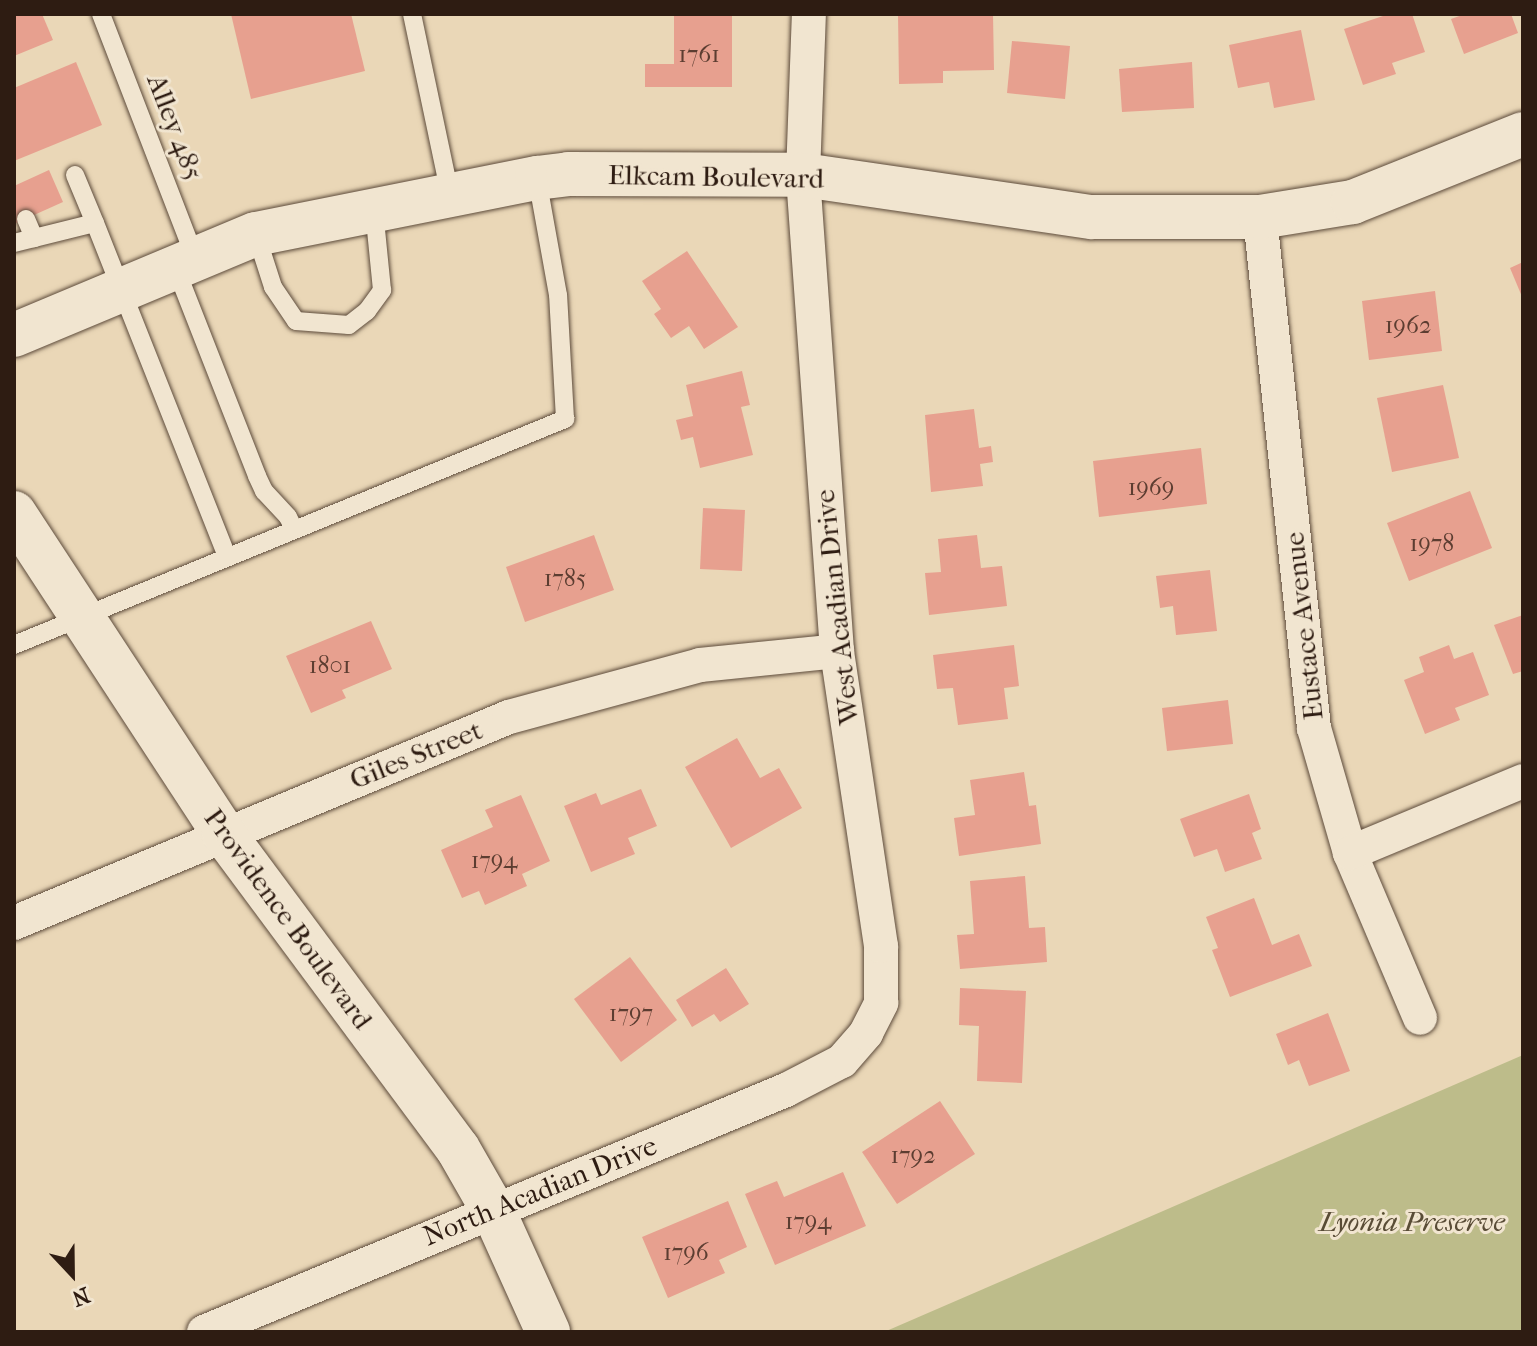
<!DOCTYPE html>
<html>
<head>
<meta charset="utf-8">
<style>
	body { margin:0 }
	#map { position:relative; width:1537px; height:1346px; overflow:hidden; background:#ead7b7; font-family:"IM FELL French Canon",serif }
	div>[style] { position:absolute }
	.green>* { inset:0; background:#bdbc8a }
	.building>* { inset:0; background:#e7a08f }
	.roads { filter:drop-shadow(0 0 2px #5d4b3b) drop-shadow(0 0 2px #5d4b3b) }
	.service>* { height:18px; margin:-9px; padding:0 9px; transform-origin:9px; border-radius:9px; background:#f1e5d0 }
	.minor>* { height:34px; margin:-17px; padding:0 17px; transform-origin:17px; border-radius:17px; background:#f1e5d0 }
	.tertiary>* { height:44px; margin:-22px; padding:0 22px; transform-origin:22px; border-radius:22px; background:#f1e5d0 }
	.secondary>* { height:44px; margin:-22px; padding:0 22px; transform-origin:22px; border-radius:22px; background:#f1e5d0 }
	span { translate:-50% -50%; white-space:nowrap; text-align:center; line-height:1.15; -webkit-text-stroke:6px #f1e5d0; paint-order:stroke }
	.number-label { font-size:24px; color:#5c3d31 }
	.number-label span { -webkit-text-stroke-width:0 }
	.street-label { font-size:28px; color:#2e1c12 }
	.park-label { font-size:28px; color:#594c36; font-style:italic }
	.frame { position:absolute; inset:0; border:16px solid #2e1c12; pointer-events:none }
	.north { position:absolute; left:32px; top:1234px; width:80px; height:80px; -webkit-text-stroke:6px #f1e5d0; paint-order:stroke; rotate:158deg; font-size:22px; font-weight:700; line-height:32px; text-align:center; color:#2e1c12 }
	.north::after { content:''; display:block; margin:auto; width:28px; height:36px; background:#2e1c12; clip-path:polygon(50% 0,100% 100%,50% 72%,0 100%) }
</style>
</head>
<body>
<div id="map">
	<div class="green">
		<div style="clip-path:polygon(1523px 1055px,1523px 1332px,884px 1332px)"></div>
	</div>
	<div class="building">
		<div style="clip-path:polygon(14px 14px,42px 14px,53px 40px,14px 56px)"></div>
		<div style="clip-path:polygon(231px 14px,351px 14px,365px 71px,251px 99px)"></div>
		<div style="clip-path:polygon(674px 14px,732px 14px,732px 87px,645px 87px,645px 64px,674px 64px)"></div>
		<div style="clip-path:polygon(898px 14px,993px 14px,994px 70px,943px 71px,943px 83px,899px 84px)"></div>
		<div style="clip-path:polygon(1389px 14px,1412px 14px,1425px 52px,1392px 63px,1396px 74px,1363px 85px,1344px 29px)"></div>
		<div style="clip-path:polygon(1465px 14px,1511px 14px,1518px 33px,1464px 54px,1451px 19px)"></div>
		<div style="clip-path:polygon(1301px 30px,1315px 100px,1274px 108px,1269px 82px,1238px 88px,1229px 45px)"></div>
		<div style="clip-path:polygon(1012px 41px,1070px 46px,1065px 99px,1007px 93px)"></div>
		<div style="clip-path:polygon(76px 62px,102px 125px,14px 161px,14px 88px)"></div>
		<div style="clip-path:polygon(1192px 62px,1194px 108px,1122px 112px,1119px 69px)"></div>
		<div style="clip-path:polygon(49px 170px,63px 202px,14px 224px,14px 186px)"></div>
		<div style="clip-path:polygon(687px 251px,738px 327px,704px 349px,689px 326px,671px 338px,654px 314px,661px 309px,642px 281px)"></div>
		<div style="clip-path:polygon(1523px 262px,1523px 299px,1510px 268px)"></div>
		<div style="clip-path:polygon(1435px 291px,1442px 351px,1369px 360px,1362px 301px)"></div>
		<div style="clip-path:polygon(742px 371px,750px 405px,741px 407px,753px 455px,700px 468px,693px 437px,681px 440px,676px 420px,693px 416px,686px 385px)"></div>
		<div style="clip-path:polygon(1443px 385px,1459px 458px,1392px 472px,1377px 398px)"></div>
		<div style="clip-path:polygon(974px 409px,979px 448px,991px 446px,993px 462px,980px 464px,983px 486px,931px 492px,925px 415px)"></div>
		<div style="clip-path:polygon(1201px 448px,1207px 504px,1099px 517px,1093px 461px)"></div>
		<div style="clip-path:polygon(1470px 491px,1492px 548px,1409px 581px,1387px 523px)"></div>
		<div style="clip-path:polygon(703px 508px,745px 510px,742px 571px,700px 569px)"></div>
		<div style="clip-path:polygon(594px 535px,614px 590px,525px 622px,506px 567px)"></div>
		<div style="clip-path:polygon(977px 535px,981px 568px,1002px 566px,1007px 606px,929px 615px,925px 573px,941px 572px,938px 539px)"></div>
		<div style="clip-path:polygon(1210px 570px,1217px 631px,1176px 635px,1173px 606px,1160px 608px,1156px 576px)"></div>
		<div style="clip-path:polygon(1523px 615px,1523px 671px,1513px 674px,1494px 625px)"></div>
		<div style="clip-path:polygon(371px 621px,392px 669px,342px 690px,346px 698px,311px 713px,286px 656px)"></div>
		<div style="clip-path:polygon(1014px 645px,1019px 686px,1004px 688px,1008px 719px,958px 725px,953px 688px,937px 689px,933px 655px)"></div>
		<div style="clip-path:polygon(1449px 645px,1454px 659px,1473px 652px,1489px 695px,1455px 708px,1460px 720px,1425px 734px,1404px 680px,1424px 672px,1419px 657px)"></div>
		<div style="clip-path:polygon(1228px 700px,1233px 744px,1167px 751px,1162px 708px)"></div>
		<div style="clip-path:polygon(737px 738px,760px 778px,779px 768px,802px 808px,731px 848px,685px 767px)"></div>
		<div style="clip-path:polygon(1024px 772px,1029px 806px,1036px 805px,1041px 844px,959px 856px,954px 818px,975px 815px,970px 780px)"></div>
		<div style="clip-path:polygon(641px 789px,657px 826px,628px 838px,635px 854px,591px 872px,564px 806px,596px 793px,601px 805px)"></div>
		<div style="clip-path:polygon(1249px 794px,1261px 829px,1252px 833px,1262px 859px,1225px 872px,1217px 849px,1194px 857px,1180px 819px)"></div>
		<div style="clip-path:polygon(521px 795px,550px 861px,522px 874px,527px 886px,485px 905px,479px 891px,462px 898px,441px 850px,493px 827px,485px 810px)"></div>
		<div style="clip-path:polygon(1025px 876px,1029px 928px,1045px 927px,1047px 962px,960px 969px,957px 935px,974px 934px,970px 881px)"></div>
		<div style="clip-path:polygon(1254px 898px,1272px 945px,1299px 934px,1312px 966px,1230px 997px,1212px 950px,1218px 948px,1206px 917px)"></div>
		<div style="clip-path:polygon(630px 957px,677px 1020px,621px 1062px,574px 999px)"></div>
		<div style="clip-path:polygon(726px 968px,749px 1004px,720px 1022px,714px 1014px,692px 1027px,676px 1000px)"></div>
		<div style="clip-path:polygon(960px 988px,1026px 991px,1022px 1083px,977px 1081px,979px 1026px,959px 1025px)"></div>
		<div style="clip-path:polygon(1328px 1013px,1350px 1071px,1309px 1086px,1299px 1060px,1288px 1065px,1276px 1034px)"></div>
		<div style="clip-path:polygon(940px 1101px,975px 1154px,897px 1204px,862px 1152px)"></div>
		<div style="clip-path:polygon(843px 1172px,866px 1226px,775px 1265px,745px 1194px,777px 1181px,784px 1197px)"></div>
		<div style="clip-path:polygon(728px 1201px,747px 1247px,719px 1260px,725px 1273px,668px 1298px,642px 1237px)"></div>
	</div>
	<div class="roads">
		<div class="service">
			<div style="left:101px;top:14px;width:264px;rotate:68.9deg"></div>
			<div style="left:412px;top:14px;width:184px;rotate:78.1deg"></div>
			<div style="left:75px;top:175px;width:52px;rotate:67.4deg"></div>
			<div style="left:26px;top:219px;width:21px;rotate:67deg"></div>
			<div style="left:256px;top:234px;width:56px;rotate:72.2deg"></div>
			<div style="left:273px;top:287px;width:41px;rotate:55.9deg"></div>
			<div style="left:296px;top:321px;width:53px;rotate:4.3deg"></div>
			<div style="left:349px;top:325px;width:23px;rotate:-38deg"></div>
			<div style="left:367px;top:311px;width:26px;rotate:-54deg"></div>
			<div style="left:382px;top:290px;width:80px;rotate:-95.7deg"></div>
			<div style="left:14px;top:243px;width:83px;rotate:-13.9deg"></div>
			<div style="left:95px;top:223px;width:358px;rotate:68.4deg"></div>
			<div style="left:176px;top:269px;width:222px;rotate:68.6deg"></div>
			<div style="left:257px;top:476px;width:17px;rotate:65deg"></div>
			<div style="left:264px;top:491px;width:35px;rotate:47deg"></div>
			<div style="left:288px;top:517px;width:13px;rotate:63deg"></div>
			<div style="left:14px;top:645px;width:596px;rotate:-22.3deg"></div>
			<div style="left:565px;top:419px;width:124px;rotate:-93.2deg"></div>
			<div style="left:558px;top:295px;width:119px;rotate:-100.2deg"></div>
		</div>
		<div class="minor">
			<div style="left:1260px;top:217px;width:514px;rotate:83.97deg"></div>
			<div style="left:1314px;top:728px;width:130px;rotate:73.9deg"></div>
			<div style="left:1350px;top:853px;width:179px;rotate:67deg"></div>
			<div style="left:1350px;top:853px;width:187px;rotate:-22.6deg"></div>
			<div style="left:14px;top:923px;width:536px;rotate:-22.6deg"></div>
			<div style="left:509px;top:717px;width:198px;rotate:-15.2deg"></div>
			<div style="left:700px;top:665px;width:138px;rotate:-5.8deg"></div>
			<div style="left:204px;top:1332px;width:630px;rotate:-22.58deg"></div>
			<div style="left:786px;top:1090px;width:63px;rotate:-27.4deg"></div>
			<div style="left:842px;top:1061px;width:37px;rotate:-49deg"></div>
			<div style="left:866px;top:1033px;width:34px;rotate:-63deg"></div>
			<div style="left:881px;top:1003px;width:57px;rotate:-90deg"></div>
			<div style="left:881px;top:946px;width:298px;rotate:-98.5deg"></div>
			<div style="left:837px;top:651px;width:477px;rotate:-94.1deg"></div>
			<div style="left:803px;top:175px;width:161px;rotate:-87.9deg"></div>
		</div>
		<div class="tertiary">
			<div style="left:14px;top:335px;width:262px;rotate:-22.7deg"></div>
			<div style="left:256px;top:234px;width:287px;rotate:-11.3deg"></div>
			<div style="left:537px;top:178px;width:31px;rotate:-7deg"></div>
			<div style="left:568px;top:174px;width:235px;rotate:0.2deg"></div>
			<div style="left:803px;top:175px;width:292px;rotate:8.3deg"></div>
			<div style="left:1092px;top:217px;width:168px"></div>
			<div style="left:1260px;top:217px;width:94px;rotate:-9.2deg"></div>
			<div style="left:1353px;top:202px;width:183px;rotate:-21.8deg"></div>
		</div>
		<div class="secondary">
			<div style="left:14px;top:513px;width:384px;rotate:56.8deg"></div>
			<div style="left:224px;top:834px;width:392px;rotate:53.4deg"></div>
			<div style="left:458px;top:1149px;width:70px;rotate:60.2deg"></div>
			<div style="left:493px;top:1210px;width:134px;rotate:65.7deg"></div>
		</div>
	</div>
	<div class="number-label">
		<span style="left:699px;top:55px">1761</span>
		<span style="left:1408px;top:326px">1962</span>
		<span style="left:1151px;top:488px">1969</span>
		<span style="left:1432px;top:544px">1978</span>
		<span style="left:565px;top:579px">1785</span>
		<span style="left:330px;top:666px">1801</span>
		<span style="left:494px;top:861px">1794</span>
		<span style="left:631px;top:1014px">1797</span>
		<span style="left:913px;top:1156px">1792</span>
		<span style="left:808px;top:1222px">1794</span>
		<span style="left:686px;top:1253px">1796</span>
	</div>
	<div class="street-label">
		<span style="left:175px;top:127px;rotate:69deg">Alley 485</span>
		<span style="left:716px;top:177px;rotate:1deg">Elkcam Boulevard</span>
		<span style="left:837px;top:607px;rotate:-96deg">West Acadian Drive</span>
		<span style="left:1304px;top:626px;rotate:-96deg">Eustace Avenue</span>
		<span style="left:416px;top:755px;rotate:-22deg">Giles Street</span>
		<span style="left:288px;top:919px;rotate:54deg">Providence Boulevard</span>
		<span style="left:540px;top:1191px;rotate:-22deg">North Acadian Drive</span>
	</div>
	<div class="park-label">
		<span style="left:1412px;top:1222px">Lyonia Preserve</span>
	</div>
	<div class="frame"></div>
	<div class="north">N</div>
</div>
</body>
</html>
